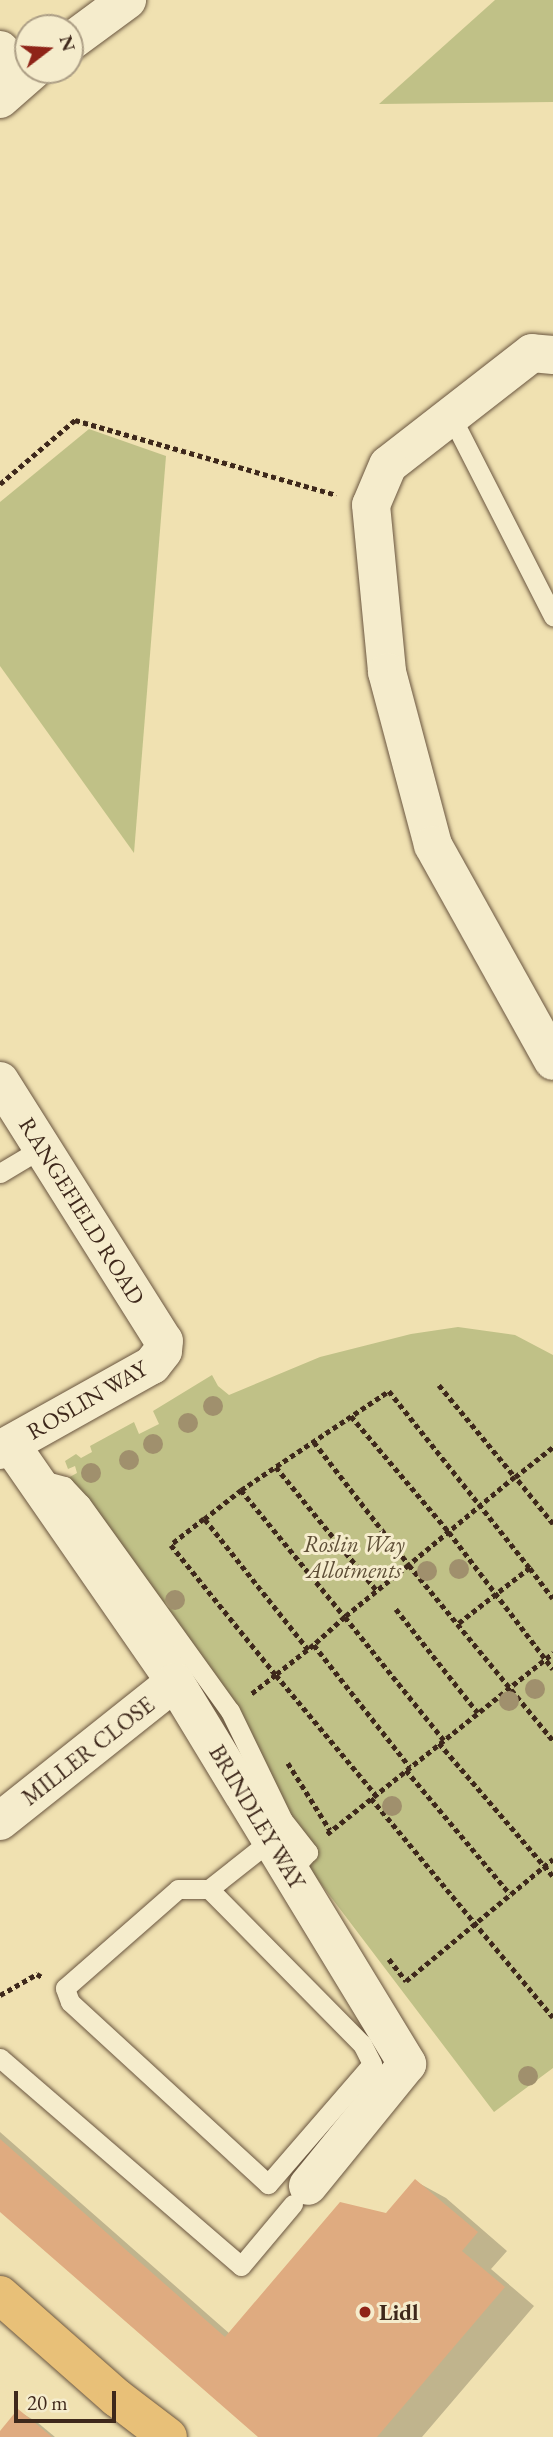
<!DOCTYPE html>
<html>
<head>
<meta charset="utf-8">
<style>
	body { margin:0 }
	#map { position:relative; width:553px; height:2437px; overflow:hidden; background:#f0e1b1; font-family:"EB Garamond",serif }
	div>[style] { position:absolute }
	.green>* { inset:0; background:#c0c187 }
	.shadow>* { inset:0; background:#0003 }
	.building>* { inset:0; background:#dfab80 }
	.path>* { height:4.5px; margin-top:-2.25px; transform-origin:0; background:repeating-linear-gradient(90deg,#3e281b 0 5px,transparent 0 8.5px) }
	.roads { filter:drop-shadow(0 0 2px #6a5640) drop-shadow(0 0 2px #6a5640) }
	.lane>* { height:19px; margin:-9.5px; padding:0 9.5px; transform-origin:9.5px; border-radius:9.5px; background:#f5eccc }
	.street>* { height:38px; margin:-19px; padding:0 19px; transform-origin:19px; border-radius:19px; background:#f5eccc }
	.secondary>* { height:38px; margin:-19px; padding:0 19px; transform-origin:19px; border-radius:19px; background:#f5eccc }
	.primary>* { height:38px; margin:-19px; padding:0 19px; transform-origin:19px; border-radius:19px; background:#e8c078 }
	.trees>* { width:20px; height:20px; margin:-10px; border-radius:50%; background:#a0906d }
	.dots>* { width:19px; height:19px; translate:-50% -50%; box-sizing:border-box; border:4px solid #f5eccc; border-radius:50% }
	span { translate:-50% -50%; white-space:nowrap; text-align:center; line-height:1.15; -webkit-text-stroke:6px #f5eccc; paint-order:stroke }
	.street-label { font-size:23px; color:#3e281b }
	.park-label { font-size:23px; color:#5e4e36; font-style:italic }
	.poi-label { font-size:23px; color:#3e281b; font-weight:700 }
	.left { translate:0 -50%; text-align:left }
	.north { position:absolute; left:14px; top:14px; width:70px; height:70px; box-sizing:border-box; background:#f5eccc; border:2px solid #ac9e85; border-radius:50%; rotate:73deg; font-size:19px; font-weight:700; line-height:28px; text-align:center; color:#3e281b }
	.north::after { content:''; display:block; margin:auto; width:24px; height:32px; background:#8f2418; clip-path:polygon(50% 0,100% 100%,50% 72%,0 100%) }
	.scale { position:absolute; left:14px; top:2391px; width:102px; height:32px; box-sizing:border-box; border:4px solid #3e281b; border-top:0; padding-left:9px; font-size:21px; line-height:24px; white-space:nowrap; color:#3e281b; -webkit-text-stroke:5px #f5eccc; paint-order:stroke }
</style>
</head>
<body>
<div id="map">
	<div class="green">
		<div style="clip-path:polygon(495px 0,553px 0,553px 102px,379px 104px)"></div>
		<div style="clip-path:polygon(89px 429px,166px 456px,134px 853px,0 666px,0 502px)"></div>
		<div style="clip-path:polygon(458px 1327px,515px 1335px,553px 1355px,553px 2068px,494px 2112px,302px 1859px,230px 1732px,66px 1479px,77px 1473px,75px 1466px,68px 1469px,65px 1461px,76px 1454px,81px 1458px,92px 1452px,90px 1446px,134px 1422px,139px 1434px,159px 1424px,153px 1411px,212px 1375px,218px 1386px,229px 1395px,320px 1357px,411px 1334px)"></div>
	</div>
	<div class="shadow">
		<div style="clip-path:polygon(0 2132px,230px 2334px,387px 2215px,415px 2181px,446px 2198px,507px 2251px,491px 2269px,534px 2306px,422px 2437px,261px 2437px,0 2210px)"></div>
		<div style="clip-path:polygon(18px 2411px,37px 2422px,55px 2437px,1px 2437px,0 2433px)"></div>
	</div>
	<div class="building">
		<div style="clip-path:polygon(0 2139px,225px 2337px,340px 2202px,386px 2213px,415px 2179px,478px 2232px,462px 2251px,505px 2287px,377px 2437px,258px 2437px,0 2212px)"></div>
		<div style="clip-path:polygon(18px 2409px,52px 2437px,0 2437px,0 2431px)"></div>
	</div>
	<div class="path">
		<div style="left:0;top:484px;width:99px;rotate:-40.5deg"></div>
		<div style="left:75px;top:420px;width:272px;rotate:16deg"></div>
		<div style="left:439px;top:1385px;width:119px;rotate:50.4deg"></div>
		<div style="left:515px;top:1477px;width:48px;rotate:-38.3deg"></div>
		<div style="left:351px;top:1416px;width:152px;rotate:49.8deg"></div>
		<div style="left:449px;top:1532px;width:172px;rotate:52.8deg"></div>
		<div style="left:314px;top:1442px;width:155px;rotate:52.3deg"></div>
		<div style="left:409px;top:1565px;width:82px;rotate:140.9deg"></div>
		<div style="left:345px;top:1617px;width:158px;rotate:51.2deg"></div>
		<div style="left:276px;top:1467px;width:160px;rotate:50.8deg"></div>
		<div style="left:241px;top:1490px;width:164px;rotate:50.7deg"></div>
		<div style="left:345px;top:1617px;width:42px;rotate:137.9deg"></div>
		<div style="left:314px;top:1645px;width:155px;rotate:51.8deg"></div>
		<div style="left:204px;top:1519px;width:42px;rotate:141.8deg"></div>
		<div style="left:171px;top:1545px;width:167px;rotate:51.1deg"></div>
		<div style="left:276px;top:1675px;width:33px;rotate:142deg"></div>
		<div style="left:553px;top:1524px;width:60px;rotate:-129deg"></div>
		<div style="left:515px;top:1477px;width:138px;rotate:140.3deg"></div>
		<div style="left:409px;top:1565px;width:227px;rotate:50.6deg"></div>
		<div style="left:530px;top:1568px;width:38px;rotate:53deg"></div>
		<div style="left:396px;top:1609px;width:132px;rotate:51.7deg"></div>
		<div style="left:314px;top:1645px;width:48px;rotate:141.7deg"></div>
		<div style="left:276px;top:1675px;width:155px;rotate:50.2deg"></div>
		<div style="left:308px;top:1650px;width:167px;rotate:-128.4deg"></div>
		<div style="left:204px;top:1519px;width:47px;rotate:-38.1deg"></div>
		<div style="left:241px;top:1490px;width:178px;rotate:-33.8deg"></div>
		<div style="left:389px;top:1391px;width:226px;rotate:51.5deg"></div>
		<div style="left:530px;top:1568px;width:91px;rotate:142.1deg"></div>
		<div style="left:439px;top:1743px;width:175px;rotate:49.4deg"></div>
		<div style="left:288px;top:1763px;width:79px;rotate:57.9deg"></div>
		<div style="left:406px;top:1770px;width:162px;rotate:50deg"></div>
		<div style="left:371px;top:1798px;width:285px;rotate:50.3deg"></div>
		<div style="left:327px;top:1834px;width:290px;rotate:-38.7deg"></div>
		<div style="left:389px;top:1959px;width:28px;rotate:52deg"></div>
		<div style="left:406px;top:1981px;width:191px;rotate:-39.7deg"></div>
		<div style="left:0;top:1995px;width:43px;rotate:-29.6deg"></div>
		<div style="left:37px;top:1974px;width:6px;rotate:31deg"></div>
	</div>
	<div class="roads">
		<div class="lane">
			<div style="left:451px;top:416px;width:225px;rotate:63deg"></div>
			<div style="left:0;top:1173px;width:49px;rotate:-30.8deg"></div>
			<div style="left:38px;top:1479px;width:27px;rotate:15deg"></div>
			<div style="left:64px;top:1486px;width:25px;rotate:47deg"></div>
			<div style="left:81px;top:1504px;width:255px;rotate:54.3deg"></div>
			<div style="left:230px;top:1711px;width:121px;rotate:64.1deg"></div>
			<div style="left:283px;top:1820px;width:41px;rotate:52deg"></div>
			<div style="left:308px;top:1852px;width:27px;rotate:132deg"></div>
			<div style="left:209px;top:1889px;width:218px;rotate:45.4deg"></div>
			<div style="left:362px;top:2044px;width:22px;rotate:63deg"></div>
			<div style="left:372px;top:2064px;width:159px;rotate:130.9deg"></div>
			<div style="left:268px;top:2184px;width:269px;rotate:-137.4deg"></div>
			<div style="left:70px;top:2002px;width:15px;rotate:-110deg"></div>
			<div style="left:65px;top:1988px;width:150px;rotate:-41.2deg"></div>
			<div style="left:178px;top:1889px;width:31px"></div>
			<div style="left:209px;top:1889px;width:79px;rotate:-38.3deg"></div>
			<div style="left:0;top:2058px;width:318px;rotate:40.8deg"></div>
			<div style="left:241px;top:2266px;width:81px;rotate:-50deg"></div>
		</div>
		<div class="street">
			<div style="left:0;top:50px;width:36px;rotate:46deg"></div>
			<div style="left:553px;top:355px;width:21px;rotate:-175deg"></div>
			<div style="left:532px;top:353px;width:182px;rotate:142.1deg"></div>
			<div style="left:388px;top:465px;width:43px;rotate:113deg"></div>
			<div style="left:371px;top:505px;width:168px;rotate:84.5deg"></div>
			<div style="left:387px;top:672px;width:179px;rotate:75.1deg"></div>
			<div style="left:433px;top:845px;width:247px;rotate:60.9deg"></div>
			<div style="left:0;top:1081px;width:307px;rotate:57.8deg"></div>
			<div style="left:164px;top:1341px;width:10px;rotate:96deg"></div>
			<div style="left:163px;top:1351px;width:18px;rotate:128deg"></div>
			<div style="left:152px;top:1365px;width:174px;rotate:150.8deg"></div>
			<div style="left:11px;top:1445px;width:288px;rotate:55.3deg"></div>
			<div style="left:175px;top:1682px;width:447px;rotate:58.7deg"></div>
			<div style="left:407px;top:2064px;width:157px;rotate:129.1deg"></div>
			<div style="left:0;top:1821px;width:223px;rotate:-38.5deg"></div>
		</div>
		<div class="secondary">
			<div style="left:70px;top:42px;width:71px;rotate:-36.4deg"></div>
			<div style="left:0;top:99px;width:44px;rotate:-41.3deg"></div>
		</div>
		<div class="primary">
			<div style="left:0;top:2295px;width:156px;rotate:41.4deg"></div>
			<div style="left:117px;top:2398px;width:64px;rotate:37.4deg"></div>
		</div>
	</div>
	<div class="trees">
		<div style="left:213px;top:1406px"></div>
		<div style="left:188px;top:1423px"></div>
		<div style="left:153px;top:1444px"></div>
		<div style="left:129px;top:1460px"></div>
		<div style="left:91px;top:1473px"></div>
		<div style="left:459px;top:1569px"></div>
		<div style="left:427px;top:1571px"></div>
		<div style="left:175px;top:1600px"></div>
		<div style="left:535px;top:1689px"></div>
		<div style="left:509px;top:1701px"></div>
		<div style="left:392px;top:1806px"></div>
		<div style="left:528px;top:2076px"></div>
	</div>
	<div class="dots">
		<div style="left:365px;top:2312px;background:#8f2418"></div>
	</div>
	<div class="street-label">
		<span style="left:82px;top:1211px;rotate:58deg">RANGEFIELD ROAD</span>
		<span style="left:87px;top:1400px;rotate:-30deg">ROSLIN WAY</span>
		<span style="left:88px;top:1751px;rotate:-38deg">MILLER CLOSE</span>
		<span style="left:257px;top:1817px;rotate:59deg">BRINDLEY WAY</span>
	</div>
	<div class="park-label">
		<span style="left:354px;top:1557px">Roslin Way<br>Allotments</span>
	</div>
	<div class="poi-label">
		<span class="left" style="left:379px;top:2312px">Lidl</span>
	</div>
	<div class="north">N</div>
	<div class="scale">20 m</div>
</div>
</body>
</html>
